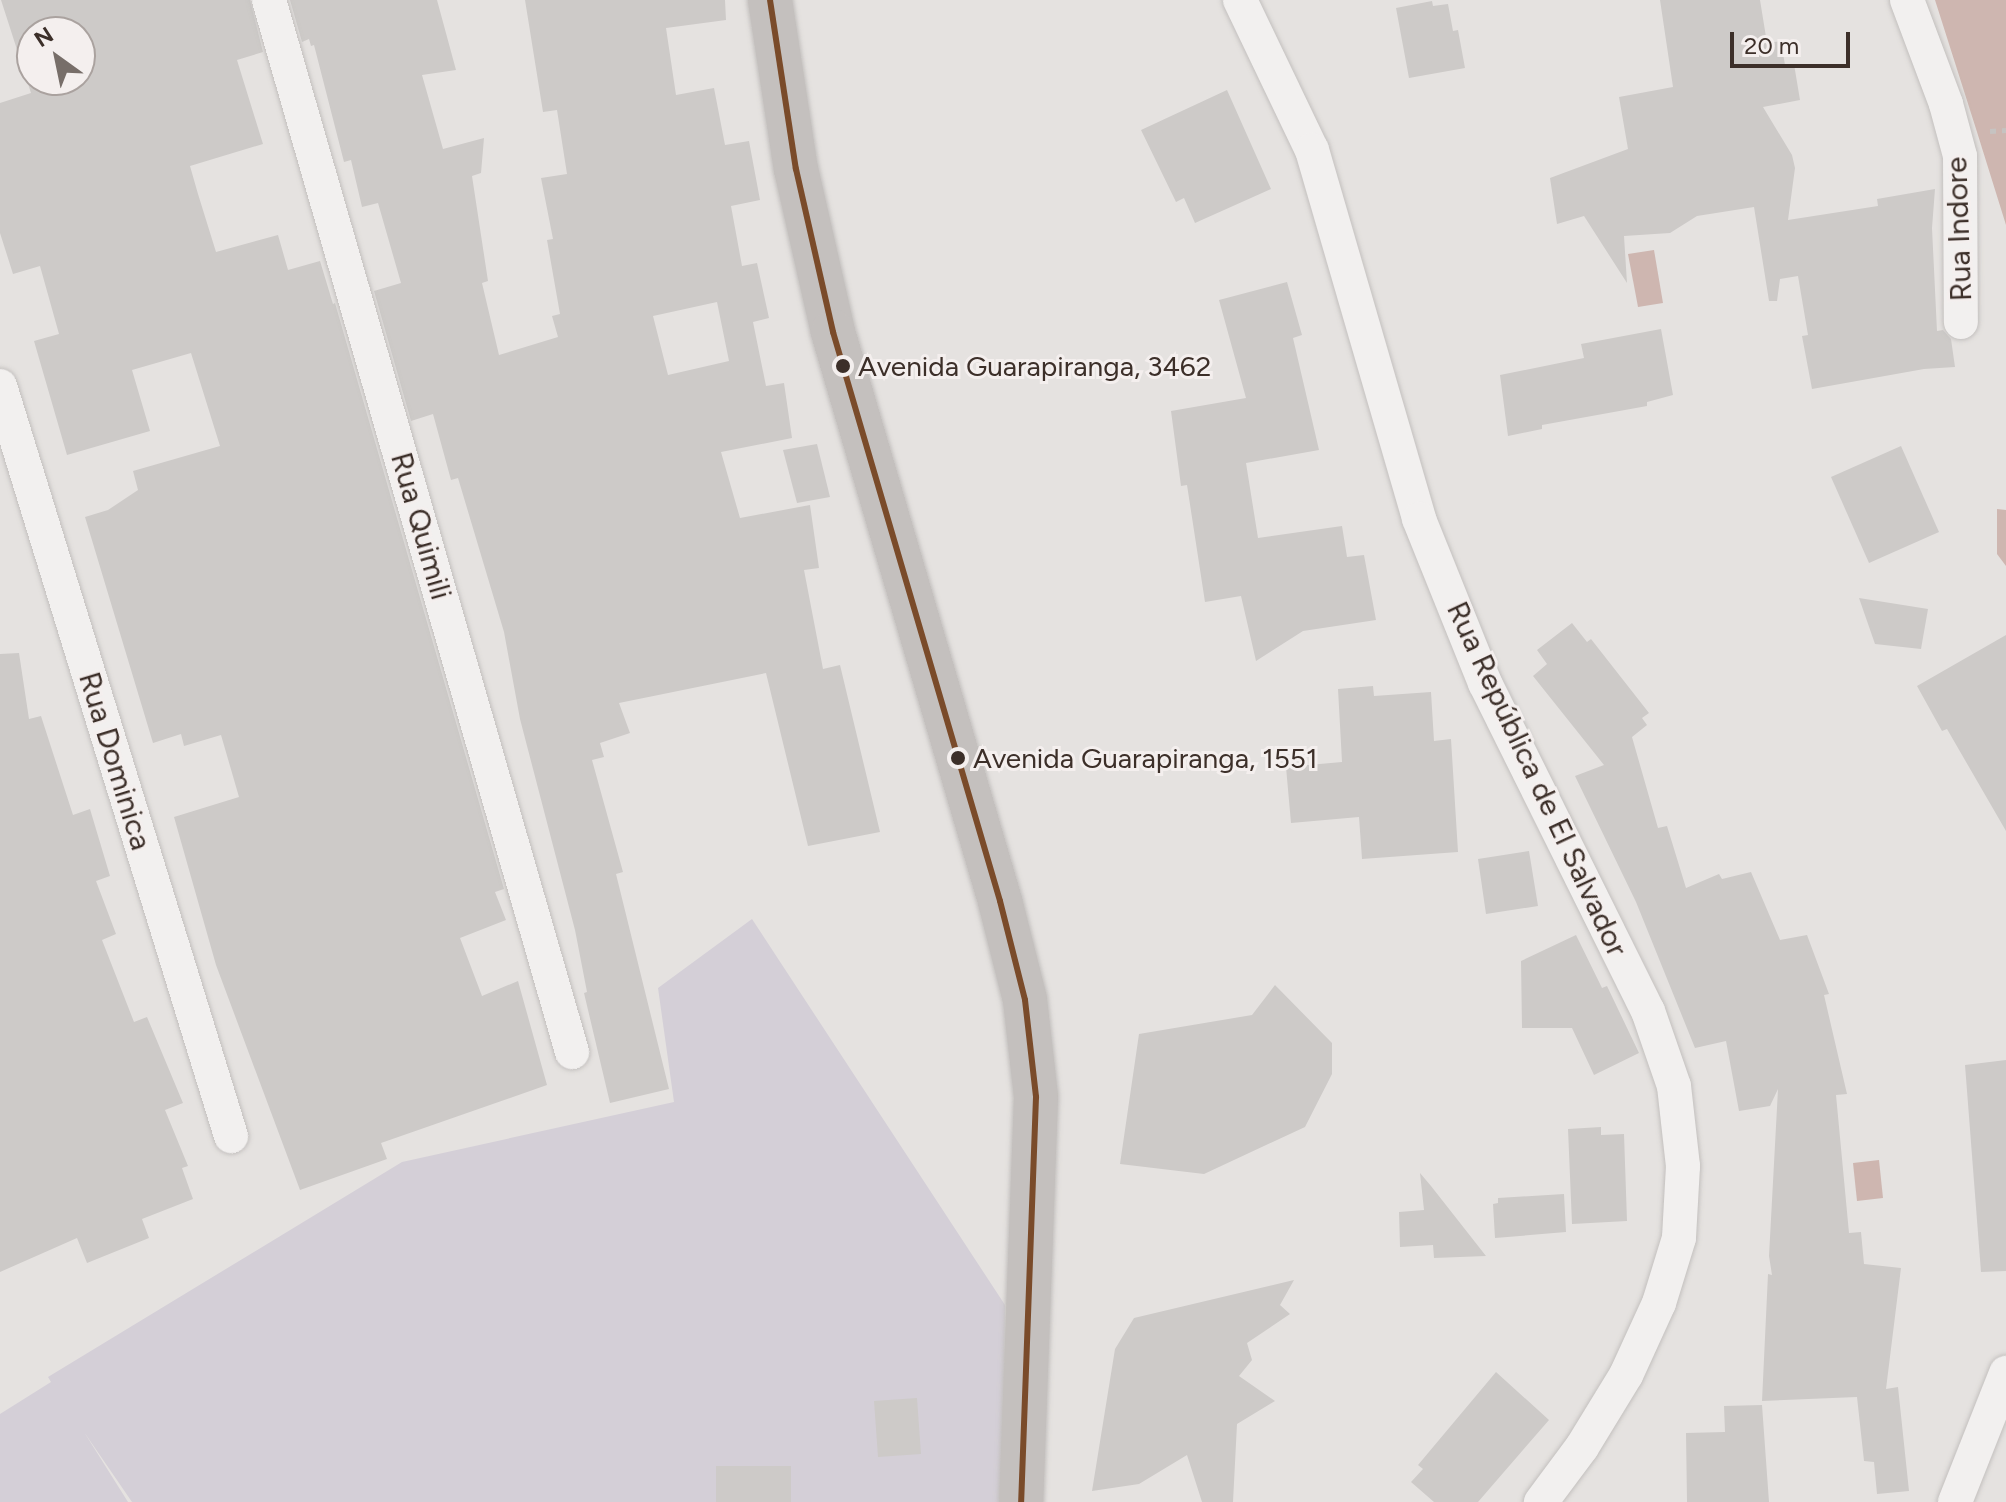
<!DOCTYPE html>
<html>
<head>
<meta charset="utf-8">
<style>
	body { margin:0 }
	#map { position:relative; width:2006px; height:1502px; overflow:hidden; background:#e5e2e0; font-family:Figtree,sans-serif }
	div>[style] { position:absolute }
	.green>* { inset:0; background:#d4cfd7 }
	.water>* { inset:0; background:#ceb6b0 }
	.building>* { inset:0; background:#cdcac8 }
	.path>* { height:5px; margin-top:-2.5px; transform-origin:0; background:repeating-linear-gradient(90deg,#c6c3c1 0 6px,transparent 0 12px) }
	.roads { filter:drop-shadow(0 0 2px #c3c0be) drop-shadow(0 0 2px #c3c0be) }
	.minor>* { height:34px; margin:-17px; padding:0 17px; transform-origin:17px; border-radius:17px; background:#f2f0ef }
	.secondary>* { height:44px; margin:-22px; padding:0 22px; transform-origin:22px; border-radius:22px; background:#c4c0be }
	.bus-1>* { height:6px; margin:-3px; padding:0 3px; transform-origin:3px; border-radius:3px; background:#7a4b2a }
	.dots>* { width:22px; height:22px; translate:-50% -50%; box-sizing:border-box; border:4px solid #f4efee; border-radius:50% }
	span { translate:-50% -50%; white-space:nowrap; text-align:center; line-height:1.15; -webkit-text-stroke:6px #f4efee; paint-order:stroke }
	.bus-label { font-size:28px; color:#3c2f29 }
	.left { translate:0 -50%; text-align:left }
	.street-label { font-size:30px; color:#3c2f29 }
	.north { position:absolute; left:16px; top:16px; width:80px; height:80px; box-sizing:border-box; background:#f4efee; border:2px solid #aaa29f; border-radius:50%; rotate:327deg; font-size:22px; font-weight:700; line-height:32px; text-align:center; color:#3c2f29 }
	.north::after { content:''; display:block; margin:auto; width:28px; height:36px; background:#776e69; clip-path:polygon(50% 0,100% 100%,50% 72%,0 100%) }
	.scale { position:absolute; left:1730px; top:32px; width:120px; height:36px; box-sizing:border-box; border:4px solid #3c2f29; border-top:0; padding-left:10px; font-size:24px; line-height:28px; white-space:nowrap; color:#3c2f29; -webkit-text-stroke:6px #f4efee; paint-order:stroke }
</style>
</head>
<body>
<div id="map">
	<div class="green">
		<div style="clip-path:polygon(752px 919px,1005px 1305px,1003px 1502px,132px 1502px,84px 1432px,128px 1502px,0 1502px,0 1414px,51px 1382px,48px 1377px,402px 1162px,674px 1102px,658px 988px)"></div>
	</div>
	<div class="water">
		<div style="clip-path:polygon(1935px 0,2006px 0,2006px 225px,1977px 132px)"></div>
		<div style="clip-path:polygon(1654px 250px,1663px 303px,1638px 307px,1628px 254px)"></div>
		<div style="clip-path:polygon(1997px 509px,2006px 510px,2006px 566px,1997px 554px)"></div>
		<div style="clip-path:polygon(1879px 1160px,1883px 1198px,1857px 1201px,1853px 1163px)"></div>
	</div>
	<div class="building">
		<div style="clip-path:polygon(evenodd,1px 0,250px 0,263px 52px,237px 60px,263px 144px,190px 166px,198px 194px,216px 252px,278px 235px,288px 270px,320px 261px,333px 304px,335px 303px,504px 889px,495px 892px,506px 920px,460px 938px,482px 996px,518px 981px,547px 1085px,381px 1143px,387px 1159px,300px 1190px,216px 965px,174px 817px,239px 797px,221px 735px,184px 746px,181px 734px,153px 743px,85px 517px,108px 510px,138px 490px,133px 471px,220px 446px,191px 353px,132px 370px,150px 431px,67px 455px,34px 341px,59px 334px,40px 266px,13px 274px,0 233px,0 103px,31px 93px,1px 0,32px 32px,80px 32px,80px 80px,32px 80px,32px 32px)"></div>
		<div style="clip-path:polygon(evenodd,290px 0,437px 0,456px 70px,422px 75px,443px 149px,484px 138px,481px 173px,472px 176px,488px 281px,482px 283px,499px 355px,558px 337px,552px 316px,560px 314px,547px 240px,553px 239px,541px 178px,567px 174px,557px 110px,543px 112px,525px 0,725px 0,726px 20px,666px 28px,676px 95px,714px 88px,725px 145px,749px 141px,760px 200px,731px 206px,742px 266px,757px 263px,769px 318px,753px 322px,766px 386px,784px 383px,792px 438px,721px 452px,740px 518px,810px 505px,819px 568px,804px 570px,823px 669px,840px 665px,880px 832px,808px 846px,766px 673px,619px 703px,630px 733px,600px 743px,604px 757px,592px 760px,623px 872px,616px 874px,669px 1089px,610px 1103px,584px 993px,587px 992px,575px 930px,520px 719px,504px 632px,458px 478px,451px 480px,433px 414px,411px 421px,374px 291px,401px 283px,378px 203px,362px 207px,351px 160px,344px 162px,314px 45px,311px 46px,309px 39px,302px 42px,290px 0,717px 302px,729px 361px,668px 375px,653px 316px,717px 302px)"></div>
		<div style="clip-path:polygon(1660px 0,1760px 0,1767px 43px,1781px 41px,1785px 65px,1794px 64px,1800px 100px,1763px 107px,1792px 155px,1795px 168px,1788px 220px,1878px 206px,1877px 199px,1935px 189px,1932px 228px,1937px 331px,1943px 330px,1951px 339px,1955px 367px,1924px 369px,1812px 389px,1802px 336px,1808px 335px,1798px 276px,1780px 279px,1777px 301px,1769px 301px,1754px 207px,1697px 216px,1670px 233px,1624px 236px,1627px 283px,1584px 216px,1557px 224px,1550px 178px,1628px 149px,1619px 97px,1673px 87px)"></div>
		<div style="clip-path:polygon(1432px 1px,1433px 6px,1448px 4px,1453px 31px,1458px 30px,1465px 68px,1409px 78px,1396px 8px)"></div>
		<div style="clip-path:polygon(1227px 90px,1271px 189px,1195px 223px,1184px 198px,1176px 202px,1141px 130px)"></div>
		<div style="clip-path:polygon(1287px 282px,1302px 335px,1293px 338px,1319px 450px,1246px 463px,1258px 538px,1342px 526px,1347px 557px,1364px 555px,1376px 620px,1303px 631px,1256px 661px,1241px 596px,1205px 602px,1187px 485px,1181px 486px,1171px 411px,1246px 398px,1219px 300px)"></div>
		<div style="clip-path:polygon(1661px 329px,1673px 395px,1647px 402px,1647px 406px,1542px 425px,1542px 429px,1508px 436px,1500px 375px,1584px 358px,1581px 344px)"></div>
		<div style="clip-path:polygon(817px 444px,830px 497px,797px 503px,783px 450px)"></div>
		<div style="clip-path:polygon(1901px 446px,1939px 532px,1869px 563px,1831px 477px)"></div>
		<div style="clip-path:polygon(1859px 598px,1928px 609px,1921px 649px,1875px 644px)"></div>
		<div style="clip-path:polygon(1572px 623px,1587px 642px,1591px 639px,1649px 713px,1642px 718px,1647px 725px,1632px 737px,1658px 828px,1667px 826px,1686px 888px,1719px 874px,1722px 879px,1751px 872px,1780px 940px,1807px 935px,1829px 994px,1824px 995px,1847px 1094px,1836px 1095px,1849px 1233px,1861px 1232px,1864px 1264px,1901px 1268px,1886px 1389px,1898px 1387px,1909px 1491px,1877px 1494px,1874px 1462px,1864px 1461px,1857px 1397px,1762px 1401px,1768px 1274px,1772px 1275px,1769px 1256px,1778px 1089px,1770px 1106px,1739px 1111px,1726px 1041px,1695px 1048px,1636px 902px,1575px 776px,1604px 765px,1533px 676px,1547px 664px,1537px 650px)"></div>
		<div style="clip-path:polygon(2006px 635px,2006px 831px,1947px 729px,1942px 731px,1917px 686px)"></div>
		<div style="clip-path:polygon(19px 653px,29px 719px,41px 716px,73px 815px,90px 809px,110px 876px,96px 881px,116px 934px,102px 940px,134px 1022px,147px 1017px,183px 1103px,165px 1110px,188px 1166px,182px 1168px,193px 1199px,142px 1219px,149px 1238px,87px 1263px,77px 1238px,0 1272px,0 654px)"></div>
		<div style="clip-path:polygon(1373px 686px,1374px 696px,1431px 692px,1434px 741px,1451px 739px,1458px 852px,1362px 859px,1359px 817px,1291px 823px,1286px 767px,1342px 762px,1338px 689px)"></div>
		<div style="clip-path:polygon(1529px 851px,1538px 906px,1486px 914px,1478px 859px)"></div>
		<div style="clip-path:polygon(1576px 935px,1602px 988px,1607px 986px,1639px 1053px,1594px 1075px,1572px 1028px,1522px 1028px,1521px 961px)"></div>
		<div style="clip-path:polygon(1275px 985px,1332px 1043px,1332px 1074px,1305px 1127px,1204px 1174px,1120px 1164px,1139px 1034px,1252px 1015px)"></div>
		<div style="clip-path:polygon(2006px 1060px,2006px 1271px,1981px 1272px,1965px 1065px)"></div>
		<div style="clip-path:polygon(1601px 1127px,1601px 1135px,1624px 1134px,1627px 1221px,1572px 1224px,1568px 1129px)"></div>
		<div style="clip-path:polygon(1420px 1173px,1431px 1186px,1486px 1256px,1434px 1258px,1433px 1245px,1400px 1247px,1399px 1212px,1424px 1210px)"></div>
		<div style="clip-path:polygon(1564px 1194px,1566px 1232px,1495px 1238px,1493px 1204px,1498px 1203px,1498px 1198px)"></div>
		<div style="clip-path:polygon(1294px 1280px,1280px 1305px,1290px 1314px,1247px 1343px,1252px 1360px,1239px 1376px,1275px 1401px,1237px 1424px,1233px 1502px,1202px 1502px,1187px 1455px,1139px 1484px,1092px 1491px,1115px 1349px,1134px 1318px)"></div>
		<div style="clip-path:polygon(1496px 1372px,1549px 1420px,1478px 1502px,1434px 1502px,1411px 1482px,1423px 1469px,1418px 1465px)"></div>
		<div style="clip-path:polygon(917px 1398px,921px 1454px,878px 1457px,874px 1401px)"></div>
		<div style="clip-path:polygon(1762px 1405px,1769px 1502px,1687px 1502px,1686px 1433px,1725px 1432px,1724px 1406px)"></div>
		<div style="clip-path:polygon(716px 1466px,791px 1466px,791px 1502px,716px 1502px)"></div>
	</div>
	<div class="path">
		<div style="left:1990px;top:131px;width:16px;rotate:-4deg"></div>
	</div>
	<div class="roads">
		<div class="minor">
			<div style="left:269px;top:0;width:1095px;rotate:73.93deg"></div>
			<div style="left:1240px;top:0;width:166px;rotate:64.4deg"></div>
			<div style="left:1312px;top:150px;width:384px;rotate:73.8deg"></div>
			<div style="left:1419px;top:519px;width:177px;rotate:68.1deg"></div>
			<div style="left:1485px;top:683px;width:366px;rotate:63.6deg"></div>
			<div style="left:1648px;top:1011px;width:79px;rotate:70.9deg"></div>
			<div style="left:1674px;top:1086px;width:81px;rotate:83.6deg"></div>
			<div style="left:1683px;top:1166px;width:72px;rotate:93.2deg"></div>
			<div style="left:1679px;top:1238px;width:68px;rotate:107.1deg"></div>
			<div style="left:1659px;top:1303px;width:79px;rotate:114.6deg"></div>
			<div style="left:1626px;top:1375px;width:84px;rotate:121.4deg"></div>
			<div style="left:1582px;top:1447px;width:69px;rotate:126.7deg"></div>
			<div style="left:1907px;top:0;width:111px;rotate:69.4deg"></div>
			<div style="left:1946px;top:104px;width:54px;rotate:74.9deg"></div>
			<div style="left:1960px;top:156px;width:166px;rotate:89.7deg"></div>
			<div style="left:0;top:386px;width:785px;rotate:72.88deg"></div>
			<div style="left:1955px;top:1502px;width:139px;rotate:-68.4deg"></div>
		</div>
		<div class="secondary">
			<div style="left:770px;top:0;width:171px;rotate:81.3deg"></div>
			<div style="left:796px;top:169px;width:167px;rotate:77.2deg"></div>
			<div style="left:833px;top:332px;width:593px;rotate:73.64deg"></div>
			<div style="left:1000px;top:901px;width:102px;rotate:75.8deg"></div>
			<div style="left:1025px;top:1000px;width:98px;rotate:83.5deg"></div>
			<div style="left:1036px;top:1097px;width:405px;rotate:92.1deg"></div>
		</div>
	</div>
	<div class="bus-1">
		<div style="left:770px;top:0;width:171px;rotate:81.3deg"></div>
		<div style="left:796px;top:169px;width:167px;rotate:77.2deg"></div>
		<div style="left:833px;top:332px;width:593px;rotate:73.64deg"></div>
		<div style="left:1000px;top:901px;width:102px;rotate:75.8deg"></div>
		<div style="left:1025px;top:1000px;width:98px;rotate:83.5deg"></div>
		<div style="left:1036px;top:1097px;width:405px;rotate:92.1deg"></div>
	</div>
	<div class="dots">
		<div style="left:843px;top:366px;background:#3c2f29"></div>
		<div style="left:958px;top:758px;background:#3c2f29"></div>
	</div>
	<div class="bus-label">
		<span class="left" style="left:858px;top:366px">Avenida Guarapiranga, 3462</span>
		<span class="left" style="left:973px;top:758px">Avenida Guarapiranga, 1551</span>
	</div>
	<div class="street-label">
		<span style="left:1959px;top:229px;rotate:-92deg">Rua Indore</span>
		<span style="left:421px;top:526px;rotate:74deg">Rua Quimili</span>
		<span style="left:115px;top:761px;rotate:73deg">Rua Dominica</span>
		<span style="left:1537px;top:779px;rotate:65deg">Rua República de El Salvador</span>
	</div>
	<div class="north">N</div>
	<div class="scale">20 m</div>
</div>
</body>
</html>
